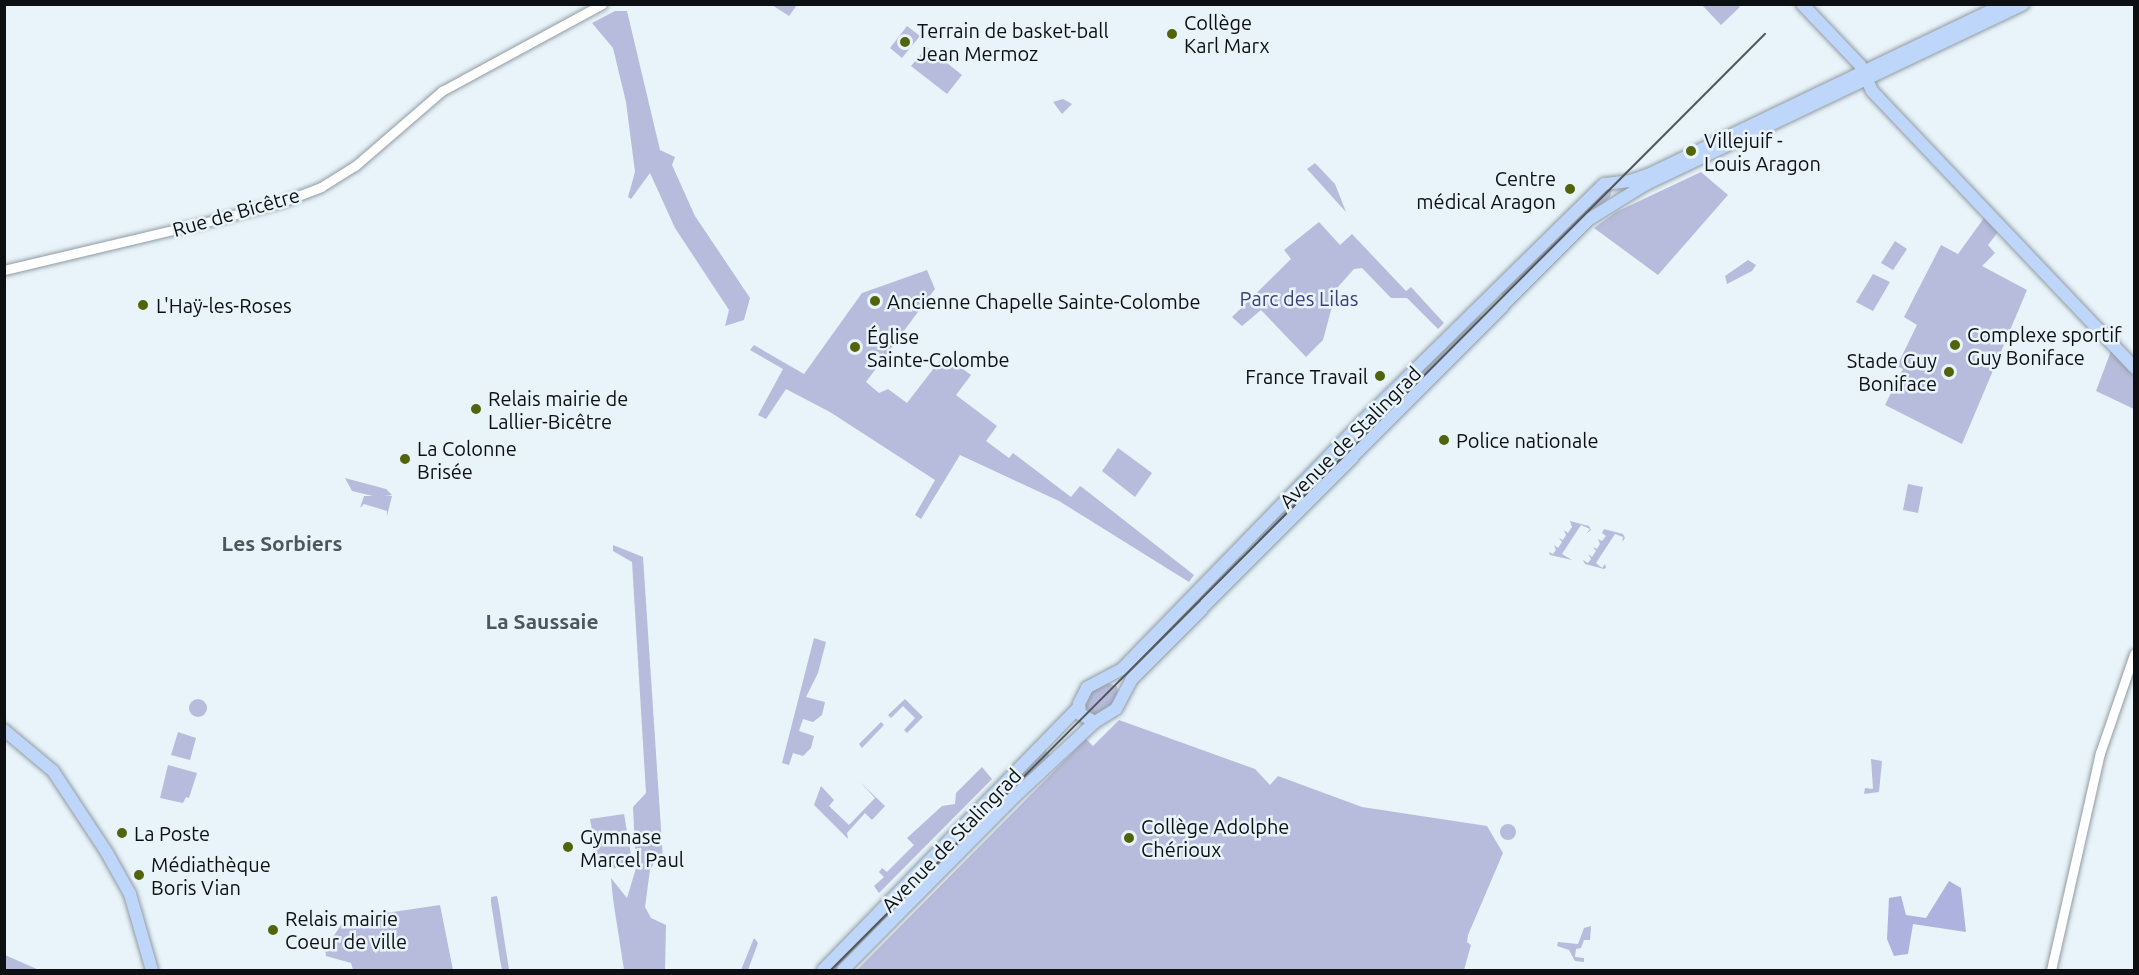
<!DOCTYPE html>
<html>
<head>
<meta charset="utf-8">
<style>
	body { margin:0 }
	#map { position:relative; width:2139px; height:975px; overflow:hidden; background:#e8f3fa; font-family:Ubuntu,sans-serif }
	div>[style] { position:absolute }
	.green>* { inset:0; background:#b8bcdc }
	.round { border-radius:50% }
	.forest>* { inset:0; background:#aeb2de }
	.roads { filter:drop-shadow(0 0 2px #919ba2) drop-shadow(0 0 2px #919ba2) }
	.minor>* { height:9px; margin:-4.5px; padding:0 4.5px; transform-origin:4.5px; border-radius:4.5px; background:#fff }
	.major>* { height:12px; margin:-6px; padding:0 6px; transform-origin:6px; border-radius:6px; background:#bed6fa }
	.tram>* { height:1.5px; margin:-0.75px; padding:0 0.75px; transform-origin:0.75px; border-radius:0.75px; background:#51575a }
	.dots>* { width:16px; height:16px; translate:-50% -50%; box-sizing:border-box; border:3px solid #e8f3fa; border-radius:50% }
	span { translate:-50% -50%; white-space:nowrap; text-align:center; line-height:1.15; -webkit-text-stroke:5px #e8f3fa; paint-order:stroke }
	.poi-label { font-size:20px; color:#0d1012 }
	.left { translate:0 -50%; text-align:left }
	.right { translate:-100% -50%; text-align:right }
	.street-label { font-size:20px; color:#0d1012 }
	.park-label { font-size:20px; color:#3f3f78 }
	.neighbourhood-label { font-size:21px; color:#4d565c; font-weight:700 }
	.frame { position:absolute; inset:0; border:6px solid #0d1012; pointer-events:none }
</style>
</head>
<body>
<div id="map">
	<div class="green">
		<div style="clip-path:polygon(772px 5px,797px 5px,789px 16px)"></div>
		<div style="clip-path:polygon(1702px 5px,1738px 5px,1740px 7px,1721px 25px)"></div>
		<div style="clip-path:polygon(615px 11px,627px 11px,660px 150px,675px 157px,672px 165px,695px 216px,750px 298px,744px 320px,725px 326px,729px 310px,675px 228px,650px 173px,631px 199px,628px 197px,635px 172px,626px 102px,613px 48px,592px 23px)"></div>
		<div style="clip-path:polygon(907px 26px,920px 36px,902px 58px,890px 48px)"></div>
		<div style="clip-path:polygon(927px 47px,962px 75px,947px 94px,911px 66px)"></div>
		<div style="clip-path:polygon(1063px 99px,1072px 104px,1062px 114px,1053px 102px)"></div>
		<div style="clip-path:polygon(1315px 163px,1335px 184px,1346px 212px,1307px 169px)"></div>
		<div style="clip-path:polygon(1701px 172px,1728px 195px,1658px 275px,1594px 228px,1616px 212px)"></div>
		<div style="clip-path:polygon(1612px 188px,1610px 197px,1505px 298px,1499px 292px,1601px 190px)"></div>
		<div style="clip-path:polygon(1984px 218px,1998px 232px,1988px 245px,1995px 253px,1982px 266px,2027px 290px,1962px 444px,1885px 405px,1903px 369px,1897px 366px,1917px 325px,1904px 317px,1941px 245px,1958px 254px)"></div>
		<div style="clip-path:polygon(1319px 222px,1340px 245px,1352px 234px,1406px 291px,1411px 287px,1444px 323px,1438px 329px,1407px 298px,1391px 298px,1362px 268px,1354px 269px,1337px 288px,1323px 340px,1306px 357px,1261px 310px,1242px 326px,1232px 317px,1291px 259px,1284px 250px)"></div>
		<div style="clip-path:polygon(1895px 241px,1907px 249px,1893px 270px,1881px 263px)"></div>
		<div style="clip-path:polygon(1748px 260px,1756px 265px,1752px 271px,1727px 284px,1725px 276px)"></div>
		<div style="clip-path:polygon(927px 270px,935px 289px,866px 382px,879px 393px,888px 389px,907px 403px,944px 355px,971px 375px,956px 395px,997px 426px,986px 441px,1009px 458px,1013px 453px,1071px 497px,1080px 486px,1083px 488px,1194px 575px,1189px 582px,1059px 501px,960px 455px,921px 519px,915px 515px,935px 480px,830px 412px,786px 389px,766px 419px,758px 415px,783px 369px,750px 350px,754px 345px,804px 374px,862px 293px)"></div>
		<div style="clip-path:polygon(1873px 274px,1890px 282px,1873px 311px,1856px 302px)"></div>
		<div style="clip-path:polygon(1478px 313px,1484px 320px,1401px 407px,1392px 397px)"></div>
		<div style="clip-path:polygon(2111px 351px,2134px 376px,2134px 409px,2096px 391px)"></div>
		<div style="clip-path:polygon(1118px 448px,1152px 473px,1135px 497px,1102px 471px)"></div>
		<div style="clip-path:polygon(1341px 450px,1348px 458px,1261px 544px,1255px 538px)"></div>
		<div style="clip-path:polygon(345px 478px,386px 489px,392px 495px,377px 497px,352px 491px)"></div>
		<div style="clip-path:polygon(1908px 484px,1923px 487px,1918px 513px,1903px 510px)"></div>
		<div style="clip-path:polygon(364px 496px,392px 496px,387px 516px,387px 511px,364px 504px,360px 508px)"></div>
		<div style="clip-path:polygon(1570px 521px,1589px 526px,1591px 530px,1586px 534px,1590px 529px,1581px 525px,1562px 554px,1572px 560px,1550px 555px,1549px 552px,1553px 554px,1556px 550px,1554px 545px,1558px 548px,1562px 542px,1559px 538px,1563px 540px,1566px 535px,1564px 530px,1568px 533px,1572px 527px)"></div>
		<div style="clip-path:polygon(1604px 529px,1623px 534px,1625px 538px,1622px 542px,1623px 537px,1615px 534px,1596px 563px,1602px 568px,1605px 564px,1606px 568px,1604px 569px,1585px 564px,1583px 560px,1588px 563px,1591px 559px,1588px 554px,1592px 557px,1596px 551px,1593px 547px,1597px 549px,1600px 544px,1598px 539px,1602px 541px,1606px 536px,1602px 533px)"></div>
		<div style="clip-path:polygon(613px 545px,643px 557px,663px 859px,655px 861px,650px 870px,645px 907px,651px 918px,666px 925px,665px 970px,624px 970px,613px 899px,611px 878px,627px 898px,636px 868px,633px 807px,646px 793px,632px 562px,613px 551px)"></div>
		<div style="clip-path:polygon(1237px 554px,1245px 561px,1131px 675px,1126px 669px)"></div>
		<div style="clip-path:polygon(814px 638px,826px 642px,818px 673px,806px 697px,825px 702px,822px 715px,813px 722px,803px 719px,799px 731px,814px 736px,811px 748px,803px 756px,793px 753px,789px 765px,782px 763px)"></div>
		<div style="clip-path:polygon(1107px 683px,1117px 686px,1118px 695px,1113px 705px,1094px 717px,1084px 705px,1092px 691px)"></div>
		<div class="round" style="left:189px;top:699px;width:18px;height:18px"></div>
		<div style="clip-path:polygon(905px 699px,923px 717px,907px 733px,904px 730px,915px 718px,903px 706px,891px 718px,888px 715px)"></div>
		<div style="clip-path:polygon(1119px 720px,1255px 769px,1270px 785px,1278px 776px,1362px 807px,1487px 826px,1503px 853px,1468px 935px,1467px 942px,1471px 945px,1464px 970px,857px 970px,1086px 739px,1093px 746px)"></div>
		<div style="clip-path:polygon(881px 722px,884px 725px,862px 748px,859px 744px)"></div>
		<div style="clip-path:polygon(178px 732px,196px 738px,190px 760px,171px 755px)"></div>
		<div style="clip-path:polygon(1044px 749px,1053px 758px,919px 889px,913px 883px)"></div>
		<div style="clip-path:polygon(1871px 759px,1882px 761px,1879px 792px,1864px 794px,1865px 788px,1873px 789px)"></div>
		<div style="clip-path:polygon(168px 765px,197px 773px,189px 798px,186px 797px,183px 803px,160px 798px)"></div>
		<div style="clip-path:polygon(982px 767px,992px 779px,879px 893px,874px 886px,884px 877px,879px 872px,882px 868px,887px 872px,914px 845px,907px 838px,942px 806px,955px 804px,956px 793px)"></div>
		<div style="clip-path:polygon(860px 782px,885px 806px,872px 820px,865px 813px,847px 833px,848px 839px,814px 805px,821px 786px,834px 800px,829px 806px,849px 825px,875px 798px)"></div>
		<div style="clip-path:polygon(624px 814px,633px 866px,599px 870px,590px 819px)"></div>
		<div class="round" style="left:1500px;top:824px;width:16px;height:16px"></div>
		<div style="clip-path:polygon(910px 887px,916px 893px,839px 970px,827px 970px)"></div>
		<div style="clip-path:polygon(497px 896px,499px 906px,509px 970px,502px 970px,500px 960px,491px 902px,491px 897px)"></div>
		<div style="clip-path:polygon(440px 905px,453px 970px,353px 970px,351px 963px,326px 956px,325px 949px,345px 919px)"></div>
		<div style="clip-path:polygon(1591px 926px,1590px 940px,1584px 940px,1581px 948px,1576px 949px,1575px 957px,1584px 958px,1584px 962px,1575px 961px,1569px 950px,1557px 946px,1558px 942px,1578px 944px,1584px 928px)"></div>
		<div style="clip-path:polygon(754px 938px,758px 943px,748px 970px,741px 970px)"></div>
		<div style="clip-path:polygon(5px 955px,39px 970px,5px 970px)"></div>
	</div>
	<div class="forest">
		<div style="clip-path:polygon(1949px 881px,1961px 888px,1966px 932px,1913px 924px,1908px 954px,1894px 956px,1887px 939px,1889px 898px,1901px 896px,1906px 915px,1926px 918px)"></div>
	</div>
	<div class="roads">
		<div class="minor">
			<div style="left:4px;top:270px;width:200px;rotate:-13.3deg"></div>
			<div style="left:199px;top:224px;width:86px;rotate:-14.8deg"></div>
			<div style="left:282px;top:202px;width:42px;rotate:-21deg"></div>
			<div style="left:321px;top:187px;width:40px;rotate:-32deg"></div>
			<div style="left:355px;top:166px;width:115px;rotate:-40.8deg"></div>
			<div style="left:442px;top:91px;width:182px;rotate:-28.5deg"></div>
			<div style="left:2051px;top:970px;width:222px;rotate:-77.3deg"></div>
			<div style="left:2100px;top:753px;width:105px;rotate:-71deg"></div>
		</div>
		<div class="major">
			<div style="left:1802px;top:4px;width:84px;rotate:46.4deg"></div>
			<div style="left:1860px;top:65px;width:29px;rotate:65deg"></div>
			<div style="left:1872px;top:91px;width:381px;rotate:46.5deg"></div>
			<div style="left:2005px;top:4px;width:390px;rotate:154.4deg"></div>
			<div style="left:1653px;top:173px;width:24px;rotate:161deg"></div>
			<div style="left:1630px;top:181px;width:26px;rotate:173deg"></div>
			<div style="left:1604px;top:184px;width:337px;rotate:135.5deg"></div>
			<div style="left:1364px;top:420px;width:347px;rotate:134.2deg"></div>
			<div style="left:1122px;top:669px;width:40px;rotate:152deg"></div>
			<div style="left:1087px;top:688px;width:18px;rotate:117deg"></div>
			<div style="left:1079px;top:704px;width:10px;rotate:84deg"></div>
			<div style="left:1080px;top:714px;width:17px;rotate:28deg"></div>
			<div style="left:1095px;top:722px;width:25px;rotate:-32deg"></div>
			<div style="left:1116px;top:709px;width:34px;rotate:-62deg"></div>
			<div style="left:1132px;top:679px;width:647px;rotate:-45.19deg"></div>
			<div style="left:1588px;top:220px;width:68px;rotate:-31.8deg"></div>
			<div style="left:1646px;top:184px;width:418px;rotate:-25.5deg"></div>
			<div style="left:4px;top:730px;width:64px;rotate:39.9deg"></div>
			<div style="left:53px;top:771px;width:98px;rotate:56.6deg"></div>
			<div style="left:107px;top:853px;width:47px;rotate:60.7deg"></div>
			<div style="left:130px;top:894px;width:79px;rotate:73.9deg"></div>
			<div style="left:823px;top:970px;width:366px;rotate:-45.8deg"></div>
			<div style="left:843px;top:970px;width:240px;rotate:-45.3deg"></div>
			<div style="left:1012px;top:799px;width:113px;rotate:-42.9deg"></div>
		</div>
	</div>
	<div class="tram">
		<div style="left:831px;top:970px;width:1322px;rotate:-45.06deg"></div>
	</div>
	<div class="dots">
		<div style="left:1172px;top:34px;background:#51640c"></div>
		<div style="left:905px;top:42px;background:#51640c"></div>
		<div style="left:1691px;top:151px;background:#51640c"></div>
		<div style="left:1570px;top:189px;background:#51640c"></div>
		<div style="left:875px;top:301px;background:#51640c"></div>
		<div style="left:143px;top:305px;background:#51640c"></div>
		<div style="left:1955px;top:345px;background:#51640c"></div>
		<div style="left:855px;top:347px;background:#51640c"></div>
		<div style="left:1949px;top:372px;background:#51640c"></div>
		<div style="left:1380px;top:376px;background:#51640c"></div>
		<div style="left:476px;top:409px;background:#51640c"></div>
		<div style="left:1444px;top:440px;background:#51640c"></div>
		<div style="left:405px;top:459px;background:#51640c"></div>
		<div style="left:122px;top:833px;background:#51640c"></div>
		<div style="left:1129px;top:838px;background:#51640c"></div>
		<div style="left:568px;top:847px;background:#51640c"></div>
		<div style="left:139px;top:875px;background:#51640c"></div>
		<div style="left:273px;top:930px;background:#51640c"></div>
	</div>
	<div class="poi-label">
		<span class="left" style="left:1184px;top:34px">Collège<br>Karl Marx</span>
		<span class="left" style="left:917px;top:42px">Terrain de basket-ball<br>Jean Mermoz</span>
		<span class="left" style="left:1704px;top:152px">Villejuif -<br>Louis Aragon</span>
		<span class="right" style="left:1556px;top:190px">Centre<br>médical Aragon</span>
		<span class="left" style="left:887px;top:301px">Ancienne Chapelle Sainte-Colombe</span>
		<span class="left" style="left:156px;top:305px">L'Haÿ-les-Roses</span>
		<span class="left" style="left:1967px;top:346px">Complexe sportif<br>Guy Boniface</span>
		<span class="left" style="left:867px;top:348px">Église<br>Sainte-Colombe</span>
		<span class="right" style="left:1937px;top:372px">Stade Guy<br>Boniface</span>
		<span class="right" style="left:1368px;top:376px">France Travail</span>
		<span class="left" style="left:488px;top:410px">Relais mairie de<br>Lallier-Bicêtre</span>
		<span class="left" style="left:1456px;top:440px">Police nationale</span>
		<span class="left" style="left:417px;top:460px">La Colonne<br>Brisée</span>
		<span class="left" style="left:1141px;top:838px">Collège Adolphe<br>Chérioux</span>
		<span class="left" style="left:134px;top:833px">La Poste</span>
		<span class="left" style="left:580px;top:848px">Gymnase<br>Marcel Paul</span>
		<span class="left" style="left:151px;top:876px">Médiathèque<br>Boris Vian</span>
		<span class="left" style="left:285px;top:930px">Relais mairie<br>Coeur de ville</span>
	</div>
	<div class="street-label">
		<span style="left:236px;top:212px;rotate:-16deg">Rue de Bicêtre</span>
		<span style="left:1350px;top:437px;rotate:-45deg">Avenue de Stalingrad</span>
		<span style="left:951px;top:840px;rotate:-46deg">Avenue de Stalingrad</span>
	</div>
	<div class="park-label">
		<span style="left:1299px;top:298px">Parc des Lilas</span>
	</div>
	<div class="neighbourhood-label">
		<span style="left:282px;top:543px">Les Sorbiers</span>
		<span style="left:542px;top:621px">La Saussaie</span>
	</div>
	<div class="frame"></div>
</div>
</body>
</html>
